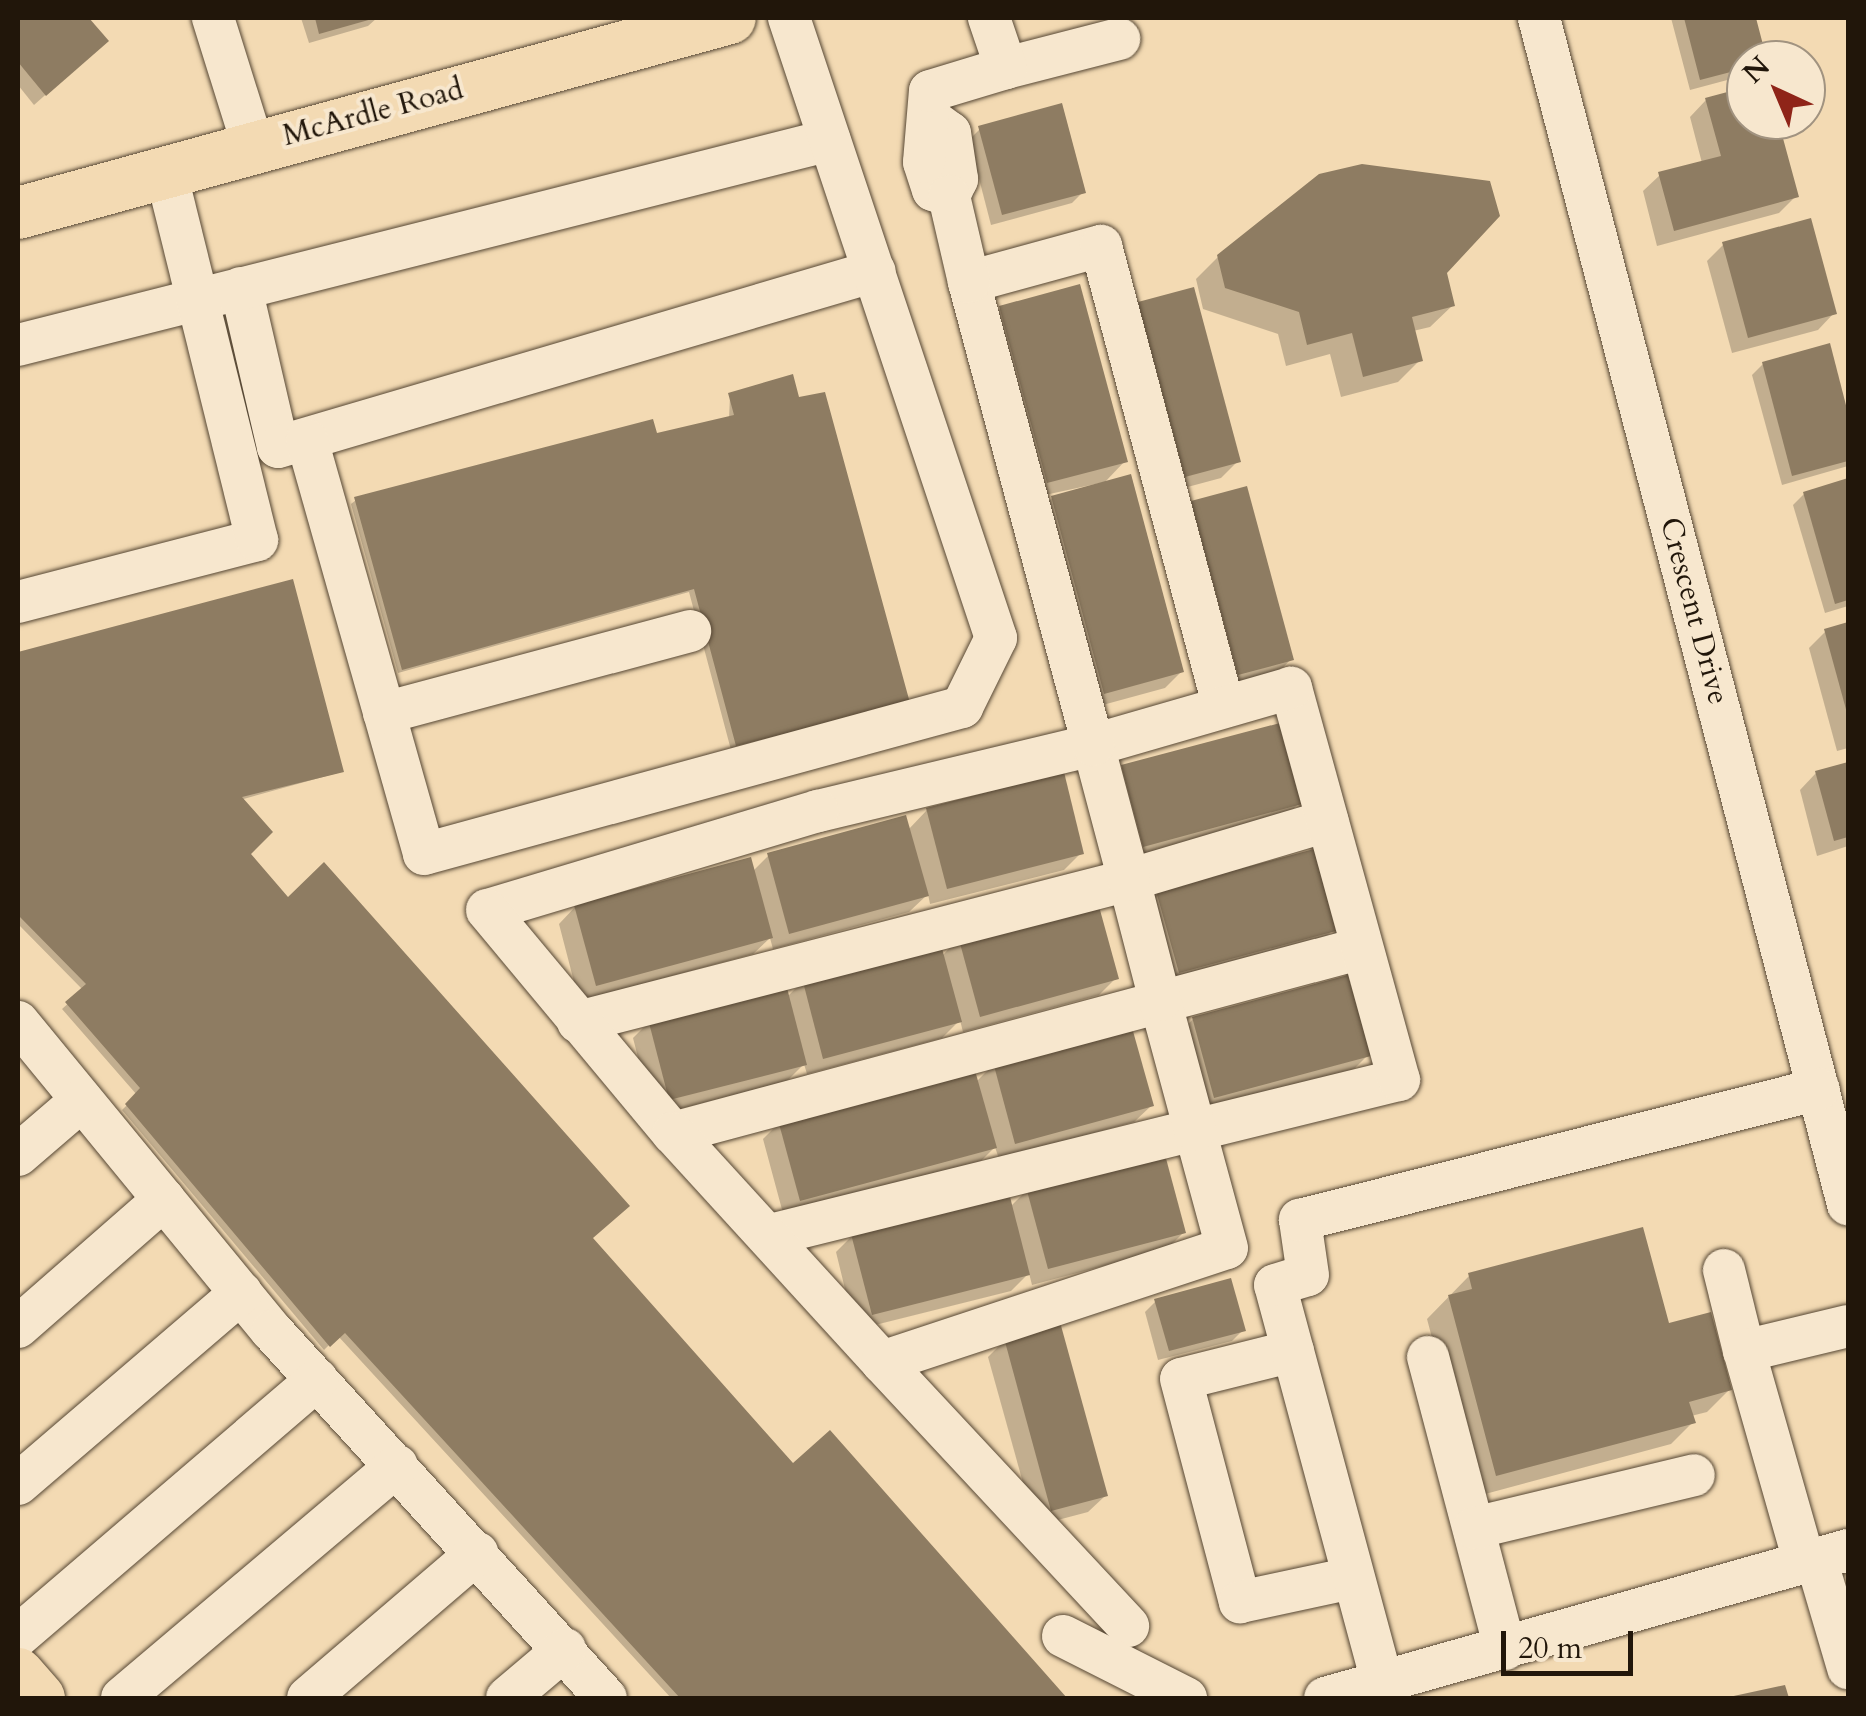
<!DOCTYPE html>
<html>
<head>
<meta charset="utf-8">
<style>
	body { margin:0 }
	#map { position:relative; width:1866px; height:1716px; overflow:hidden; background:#f3dab3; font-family:Cardo,serif }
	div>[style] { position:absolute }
	.shadow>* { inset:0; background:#0003 }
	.building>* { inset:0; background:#8e7c62 }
	.roads { filter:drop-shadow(0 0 2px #564734) drop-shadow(0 0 2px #564734) }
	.minor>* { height:42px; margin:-21px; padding:0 21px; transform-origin:21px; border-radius:21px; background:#f7e7ce }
	.major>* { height:52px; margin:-26px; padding:0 26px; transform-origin:26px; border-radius:26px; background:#f3dab3 }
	span { translate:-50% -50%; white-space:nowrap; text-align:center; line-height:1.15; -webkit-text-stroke:8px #f7e7ce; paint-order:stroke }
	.street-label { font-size:30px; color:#21160a }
	.frame { position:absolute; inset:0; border:20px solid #21160a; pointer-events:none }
	.north { position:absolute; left:1726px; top:40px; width:100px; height:100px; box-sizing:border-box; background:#f7e7ce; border:2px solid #a19380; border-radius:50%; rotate:316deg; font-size:28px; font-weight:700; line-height:40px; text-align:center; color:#21160a }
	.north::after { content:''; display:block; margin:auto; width:35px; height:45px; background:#8f2418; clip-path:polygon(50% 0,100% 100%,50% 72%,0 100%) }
	.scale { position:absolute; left:1501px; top:1631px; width:132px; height:45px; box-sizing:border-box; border:5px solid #21160a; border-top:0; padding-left:12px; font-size:30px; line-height:35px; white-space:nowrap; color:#21160a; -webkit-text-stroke:8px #f7e7ce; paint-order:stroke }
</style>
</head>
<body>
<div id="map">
	<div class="shadow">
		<div style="clip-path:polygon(18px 18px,85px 18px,106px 41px,34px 105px,18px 85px)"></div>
		<div style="clip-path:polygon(301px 18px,377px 18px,368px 26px,309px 43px)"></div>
		<div style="clip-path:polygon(1671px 18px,1754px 18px,1764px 60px,1746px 60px,1746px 75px,1690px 90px)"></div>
		<div style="clip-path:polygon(1746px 90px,1746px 120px,1775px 120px,1796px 196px,1779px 213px,1657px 246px,1643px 191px,1660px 175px,1702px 163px,1690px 117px,1706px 100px)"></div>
		<div style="clip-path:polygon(980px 129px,1083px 192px,1072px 203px,991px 225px,969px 140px)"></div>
		<div style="clip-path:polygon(1724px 244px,1834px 313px,1818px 330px,1732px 353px,1707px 261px)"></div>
		<div style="clip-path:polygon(1218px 257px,1444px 272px,1453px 305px,1430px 327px,1413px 331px,1420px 360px,1398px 382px,1341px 397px,1330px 354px,1286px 366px,1278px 334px,1203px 309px,1196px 279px)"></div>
		<div style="clip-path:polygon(1140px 304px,1238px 461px,1221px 478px,1169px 492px,1123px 321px)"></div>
		<div style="clip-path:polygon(1001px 308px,1125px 461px,1105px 482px,1031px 498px,984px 325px)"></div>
		<div style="clip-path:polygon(1828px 346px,1848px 422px,1848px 466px,1782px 485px,1752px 375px,1763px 364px)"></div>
		<div style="clip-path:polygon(730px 396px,907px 702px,731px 750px,689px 592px,398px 673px,351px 504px,356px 500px,729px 418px)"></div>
		<div style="clip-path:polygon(1848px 481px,1848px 606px,1825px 613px,1793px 505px,1804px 494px)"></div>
		<div style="clip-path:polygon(1052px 498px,1182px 671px,1165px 688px,1088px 709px,1035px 515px)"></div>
		<div style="clip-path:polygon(1192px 503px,1291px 659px,1275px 676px,1222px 691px)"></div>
		<div style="clip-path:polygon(292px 582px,341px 772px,240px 800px,248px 854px,793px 1467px,830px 1434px,1064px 1698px,671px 1698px,338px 1336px,324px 1350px,122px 1110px,137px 1095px,62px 1009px,83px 990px,18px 924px,18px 655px)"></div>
		<div style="clip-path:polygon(1848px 625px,1848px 748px,1837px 751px,1809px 648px,1826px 631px)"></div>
		<div style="clip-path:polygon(1848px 764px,1848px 846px,1817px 856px,1800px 790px,1816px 773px)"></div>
		<div style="clip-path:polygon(1122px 768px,1299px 803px,1283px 820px,1127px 862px,1106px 784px)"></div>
		<div style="clip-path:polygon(927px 810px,1081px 853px,1064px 870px,930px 904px,928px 894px,909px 912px,773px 949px,770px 938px,753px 954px,579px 1001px,559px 924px,575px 907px,752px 872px,769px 855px,908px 830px)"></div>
		<div style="clip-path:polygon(1158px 893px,1333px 930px,1316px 947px,1162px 988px,1141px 910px)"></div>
		<div style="clip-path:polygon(959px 938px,1116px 978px,1099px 995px,963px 1032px,960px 1020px,942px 1038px,807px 1074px,804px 1064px,787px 1081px,653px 1116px,633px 1038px,650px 1021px,787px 997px,803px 981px,942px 956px)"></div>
		<div style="clip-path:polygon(1193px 1019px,1368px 1055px,1351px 1072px,1197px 1113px,1177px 1036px)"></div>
		<div style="clip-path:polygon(994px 1064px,1151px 1106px,1134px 1122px,999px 1159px,995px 1147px,978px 1164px,784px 1217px,763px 1139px,780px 1122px,976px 1082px)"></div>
		<div style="clip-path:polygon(1027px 1190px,1184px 1232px,1167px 1249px,1032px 1285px,1029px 1273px,1011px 1291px,855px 1330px,836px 1252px,852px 1236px,1010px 1207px)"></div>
		<div style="clip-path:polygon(1469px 1276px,1729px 1390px,1707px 1412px,1691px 1416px,1693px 1422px,1671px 1444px,1474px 1497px,1427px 1319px)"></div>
		<div style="clip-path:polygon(1156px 1301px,1243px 1330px,1232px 1341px,1158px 1360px,1145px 1312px)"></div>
		<div style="clip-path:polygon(1005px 1340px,1105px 1496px,1088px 1512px,1035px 1526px,988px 1357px)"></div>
	</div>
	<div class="building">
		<div style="clip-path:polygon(18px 18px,89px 18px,109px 41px,46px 96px,18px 62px)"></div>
		<div style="clip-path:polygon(315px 18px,372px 18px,372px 19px,319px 34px)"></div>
		<div style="clip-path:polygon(1684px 18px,1756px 18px,1767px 60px,1746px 60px,1746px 68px,1700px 80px)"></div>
		<div style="clip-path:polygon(1746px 87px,1746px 120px,1778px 120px,1799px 197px,1674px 231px,1658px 172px,1721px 156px,1705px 98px)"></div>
		<div style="clip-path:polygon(1062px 103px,1086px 193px,1002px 215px,978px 126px)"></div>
		<div style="clip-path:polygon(1362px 164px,1490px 181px,1500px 216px,1447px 273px,1455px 306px,1412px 317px,1423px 361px,1363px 377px,1352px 333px,1307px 345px,1299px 312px,1225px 288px,1217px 255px,1319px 174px)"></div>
		<div style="clip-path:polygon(1811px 218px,1837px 314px,1748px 338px,1722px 242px)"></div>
		<div style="clip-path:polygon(1080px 284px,1128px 462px,1047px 483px,999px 306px)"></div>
		<div style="clip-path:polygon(1194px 287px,1241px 462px,1185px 477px,1138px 302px)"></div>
		<div style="clip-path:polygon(1830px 343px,1848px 413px,1848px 461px,1792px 476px,1762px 362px)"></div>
		<div style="clip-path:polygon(793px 374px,799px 397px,825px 392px,910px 703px,736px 746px,694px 589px,402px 670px,354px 497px,653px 419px,657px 433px,734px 415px,728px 393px)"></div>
		<div style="clip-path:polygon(1131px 474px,1184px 672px,1104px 694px,1051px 496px)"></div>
		<div style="clip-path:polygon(1848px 478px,1848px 600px,1835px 604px,1803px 492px)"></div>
		<div style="clip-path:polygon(1247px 486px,1294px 660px,1238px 675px,1191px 501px)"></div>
		<div style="clip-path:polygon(293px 579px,344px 772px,242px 797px,273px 832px,251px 854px,288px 897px,324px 862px,630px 1206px,593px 1238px,793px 1463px,830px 1430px,1067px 1698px,680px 1698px,345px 1333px,330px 1347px,125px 1104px,140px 1088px,65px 1002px,86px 984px,18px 915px,18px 652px)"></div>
		<div style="clip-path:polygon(1848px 622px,1848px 713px,1847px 713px,1824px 629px)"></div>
		<div style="clip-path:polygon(1280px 723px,1302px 804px,1143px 847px,1121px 765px)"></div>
		<div style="clip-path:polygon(1848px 762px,1848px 837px,1834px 841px,1815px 771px)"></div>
		<div style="clip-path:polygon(1064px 772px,1084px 854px,947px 889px,926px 808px)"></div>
		<div style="clip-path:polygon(906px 815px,929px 896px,789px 934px,767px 853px)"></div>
		<div style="clip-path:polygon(1314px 849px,1336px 931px,1179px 973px,1156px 891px)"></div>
		<div style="clip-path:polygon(751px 857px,773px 938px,596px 986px,574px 905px)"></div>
		<div style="clip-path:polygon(1097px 899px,1119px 979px,980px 1017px,958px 936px)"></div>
		<div style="clip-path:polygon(940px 941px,962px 1022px,823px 1059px,802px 978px)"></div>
		<div style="clip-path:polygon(1348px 975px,1371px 1056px,1214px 1098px,1192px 1017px)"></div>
		<div style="clip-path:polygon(786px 984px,807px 1065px,669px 1100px,648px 1019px)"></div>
		<div style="clip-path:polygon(1131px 1024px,1154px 1106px,1015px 1144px,993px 1062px)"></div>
		<div style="clip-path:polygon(974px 1067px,997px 1148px,800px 1201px,778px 1120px)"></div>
		<div style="clip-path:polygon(1164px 1151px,1186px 1233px,1048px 1269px,1026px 1187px)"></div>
		<div style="clip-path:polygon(1009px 1193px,1030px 1275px,872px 1315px,851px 1234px)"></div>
		<div style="clip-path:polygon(1643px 1227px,1669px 1323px,1711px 1312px,1732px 1390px,1689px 1402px,1696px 1423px,1496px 1476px,1448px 1295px,1472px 1289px,1468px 1273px)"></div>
		<div style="clip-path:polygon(1231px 1278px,1246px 1331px,1169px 1351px,1154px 1299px)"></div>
		<div style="clip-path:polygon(1060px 1322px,1108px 1496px,1051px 1511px,1004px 1338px)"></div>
		<div style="clip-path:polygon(1785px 1685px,1789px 1698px,1729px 1698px,1729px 1697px)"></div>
	</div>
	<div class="roads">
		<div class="minor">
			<div style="left:213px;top:18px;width:134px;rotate:72.6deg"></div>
			<div style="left:1539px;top:18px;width:1226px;rotate:75.4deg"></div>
			<div style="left:1006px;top:68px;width:117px;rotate:-14.4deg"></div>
			<div style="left:932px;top:120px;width:22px;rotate:36deg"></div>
			<div style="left:950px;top:133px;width:47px;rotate:81.3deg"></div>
			<div style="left:957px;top:179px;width:19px;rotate:115deg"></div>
			<div style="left:949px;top:196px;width:17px;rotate:-159deg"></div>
			<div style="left:933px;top:190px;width:29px;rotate:-108deg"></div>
			<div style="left:924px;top:162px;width:71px;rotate:-85.2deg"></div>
			<div style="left:930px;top:91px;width:79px;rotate:-16.8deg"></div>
			<div style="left:1006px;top:68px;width:53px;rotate:-108.8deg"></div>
			<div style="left:969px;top:282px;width:137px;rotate:-15.3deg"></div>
			<div style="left:1101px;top:246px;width:477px;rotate:75.1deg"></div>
			<div style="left:241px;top:288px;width:163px;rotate:76.9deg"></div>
			<div style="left:278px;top:447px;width:622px;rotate:-16.43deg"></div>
			<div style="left:18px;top:345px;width:837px;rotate:-14.17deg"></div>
			<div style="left:307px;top:440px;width:430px;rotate:74.2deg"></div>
			<div style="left:424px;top:854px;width:558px;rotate:-15.28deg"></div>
			<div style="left:962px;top:707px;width:77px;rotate:-63.8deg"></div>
			<div style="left:996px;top:638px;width:654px;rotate:-108.46deg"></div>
			<div style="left:18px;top:602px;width:247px;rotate:-14.5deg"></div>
			<div style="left:257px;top:540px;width:380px;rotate:-103.9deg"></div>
			<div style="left:384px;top:713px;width:317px;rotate:-15deg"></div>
			<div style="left:18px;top:1022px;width:400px;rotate:50.6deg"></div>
			<div style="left:272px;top:1331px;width:496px;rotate:47.7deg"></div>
			<div style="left:578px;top:1022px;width:569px;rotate:-14.45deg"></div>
			<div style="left:1129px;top:880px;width:207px;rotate:-16.6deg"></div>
			<div style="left:673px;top:1133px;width:713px;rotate:-15.03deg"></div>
			<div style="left:18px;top:1155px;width:84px;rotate:-40.7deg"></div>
			<div style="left:770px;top:1235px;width:438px;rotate:-13.9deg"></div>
			<div style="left:1195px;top:1130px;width:210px;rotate:-13.8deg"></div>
			<div style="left:1399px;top:1080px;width:407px;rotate:-105.4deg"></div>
			<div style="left:1291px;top:688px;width:206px;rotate:163.9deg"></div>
			<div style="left:1093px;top:745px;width:283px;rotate:166.5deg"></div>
			<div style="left:818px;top:811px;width:345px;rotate:163.3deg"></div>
			<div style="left:487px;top:910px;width:290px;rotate:50.2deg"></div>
			<div style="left:673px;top:1133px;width:310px;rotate:47.6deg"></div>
			<div style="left:882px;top:1362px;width:363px;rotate:-18.3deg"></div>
			<div style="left:1227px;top:1248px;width:122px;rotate:-105.2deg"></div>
			<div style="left:1195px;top:1130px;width:135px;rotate:-105.1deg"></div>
			<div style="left:1160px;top:1000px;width:124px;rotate:-104.5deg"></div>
			<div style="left:1129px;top:880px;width:140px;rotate:-104.9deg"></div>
			<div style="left:1093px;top:745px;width:479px;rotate:-105deg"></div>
			<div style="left:969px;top:282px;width:88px;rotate:-103.1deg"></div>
			<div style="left:1724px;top:1270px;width:83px;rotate:76.1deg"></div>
			<div style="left:18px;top:1327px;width:194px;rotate:-41.2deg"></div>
			<div style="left:1293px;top:1351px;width:115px;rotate:166deg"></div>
			<div style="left:1181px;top:1379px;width:231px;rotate:75.2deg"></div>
			<div style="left:1240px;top:1602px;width:115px;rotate:-12.1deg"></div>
			<div style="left:1428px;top:1357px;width:302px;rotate:75.2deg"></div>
			<div style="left:882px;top:1362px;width:361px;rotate:47deg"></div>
			<div style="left:18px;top:1484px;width:294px;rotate:-40.6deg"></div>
			<div style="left:1474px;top:1528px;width:226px;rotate:-13.5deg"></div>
			<div style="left:1816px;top:1559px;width:114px;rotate:73.6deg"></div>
			<div style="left:1804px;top:1561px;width:218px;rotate:-105.9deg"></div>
			<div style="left:1744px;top:1351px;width:107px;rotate:-13.5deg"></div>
			<div style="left:18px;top:1636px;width:394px;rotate:-40.6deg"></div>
			<div style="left:1063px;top:1636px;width:138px;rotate:26.8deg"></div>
			<div style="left:1383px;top:1685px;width:414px;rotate:-105.1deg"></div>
			<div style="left:1275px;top:1285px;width:34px;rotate:-17deg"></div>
			<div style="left:1308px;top:1275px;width:56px;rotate:-98.3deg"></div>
			<div style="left:1300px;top:1220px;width:535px;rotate:-14.17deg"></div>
			<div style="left:122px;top:1698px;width:360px;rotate:-40.2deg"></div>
			<div style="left:308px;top:1698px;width:223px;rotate:-40.6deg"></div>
			<div style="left:507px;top:1698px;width:76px;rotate:-40.2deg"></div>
			<div style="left:1325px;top:1698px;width:544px;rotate:-15.8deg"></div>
		</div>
		<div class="major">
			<div style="left:18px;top:213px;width:738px;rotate:-15.32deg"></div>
			<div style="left:18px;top:1674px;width:32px;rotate:49deg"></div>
		</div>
	</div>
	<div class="street-label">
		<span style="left:373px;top:113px;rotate:-15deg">McArdle Road</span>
		<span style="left:1694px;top:611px;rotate:75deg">Crescent Drive</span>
	</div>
	<div class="frame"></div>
	<div class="north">N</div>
	<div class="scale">20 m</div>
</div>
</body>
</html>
